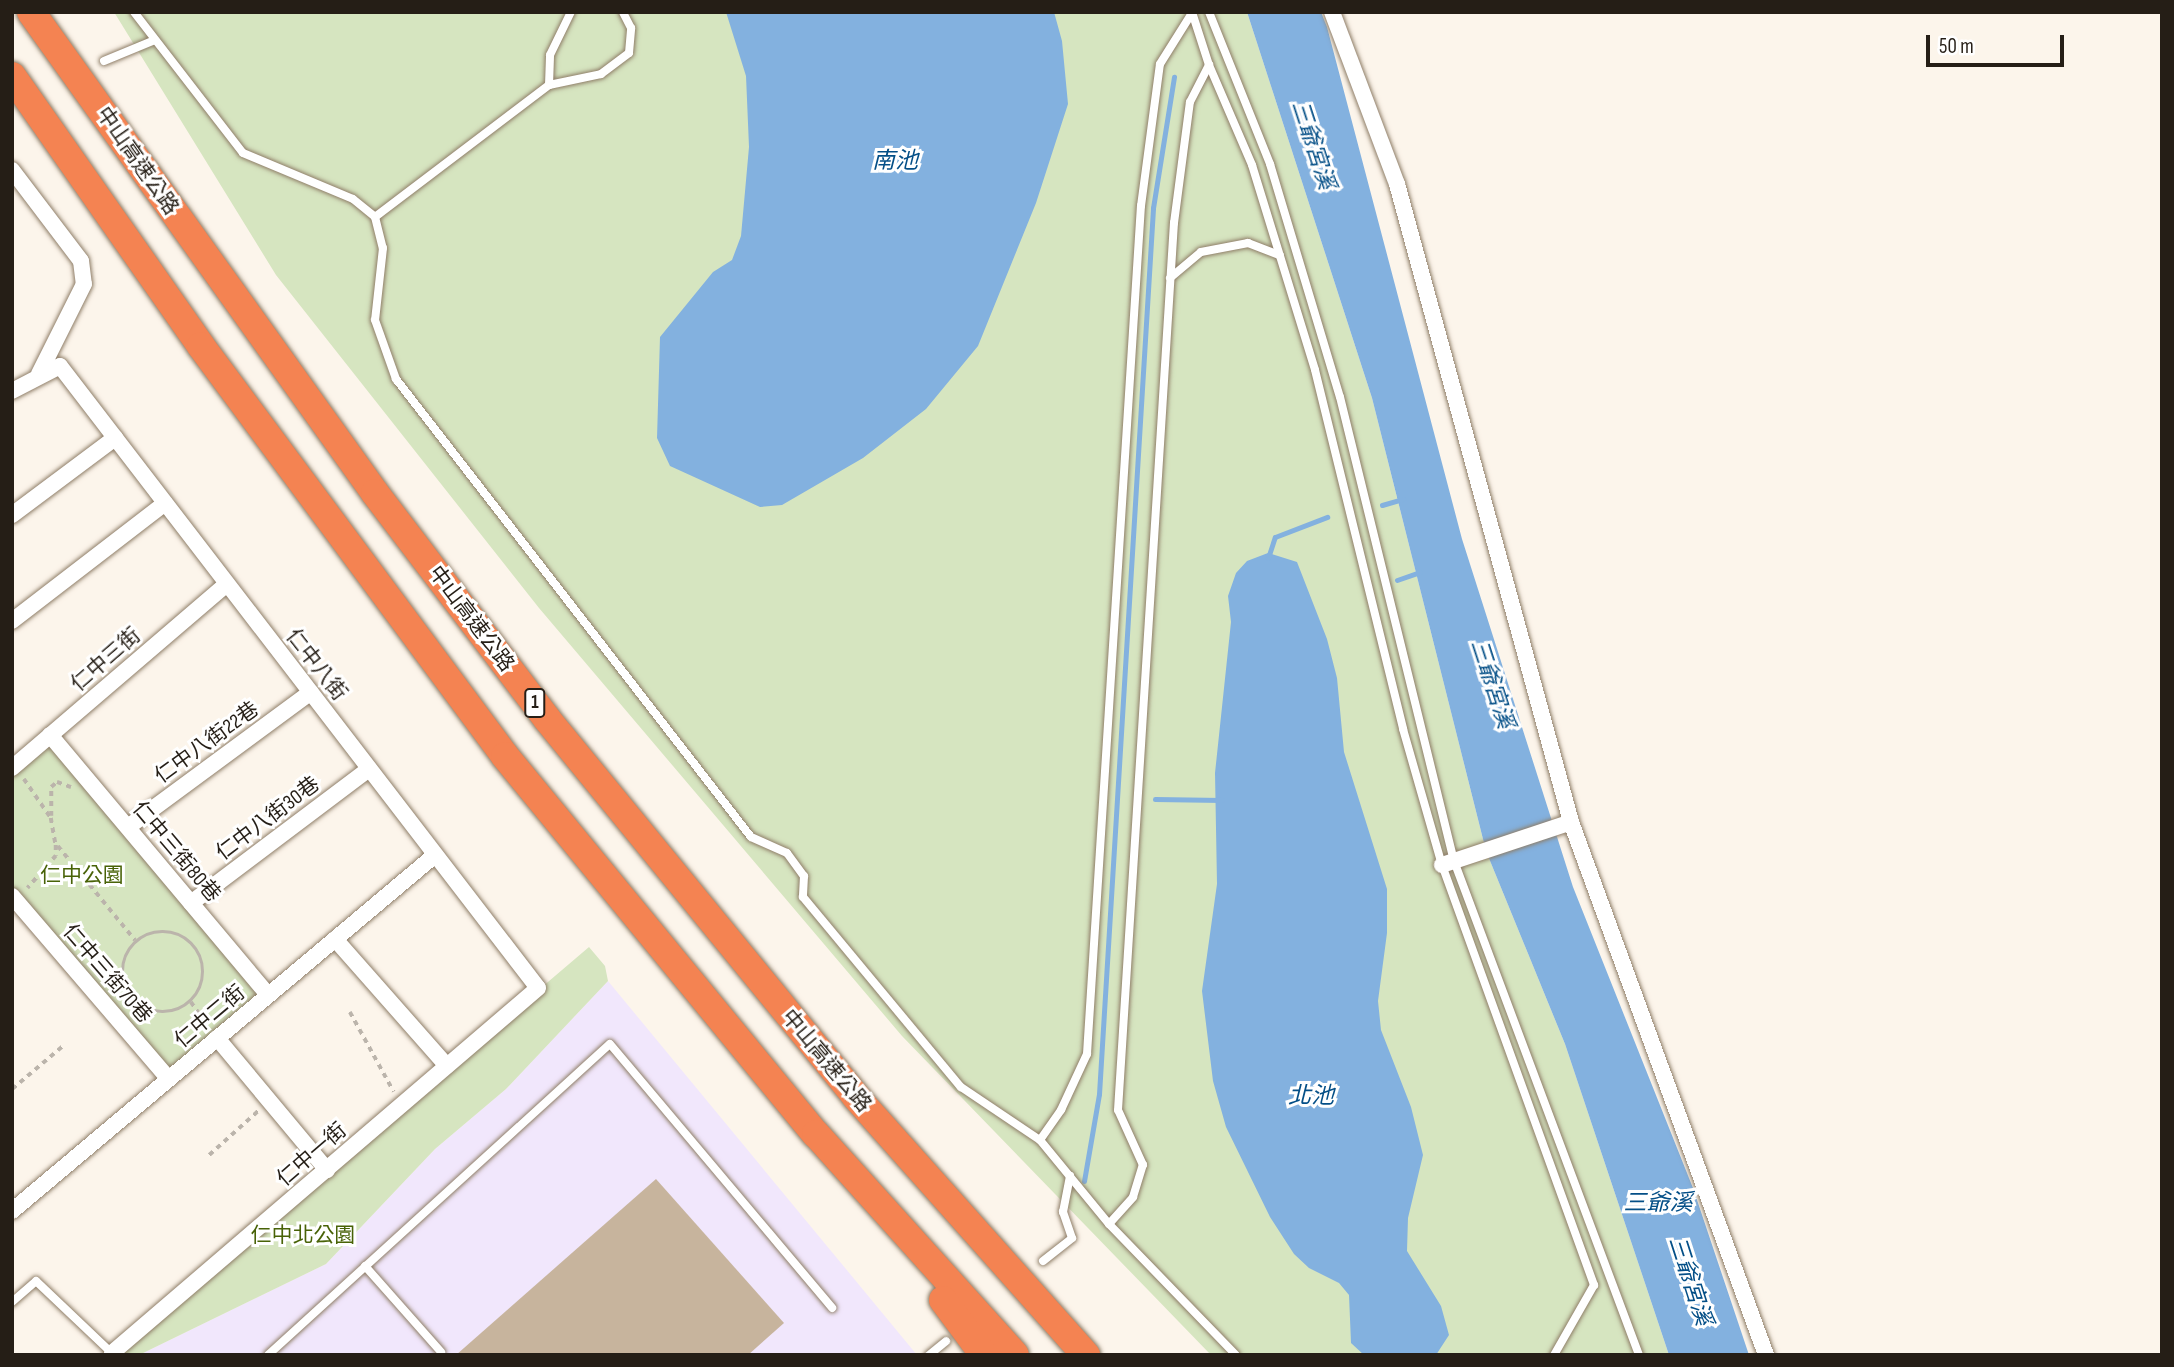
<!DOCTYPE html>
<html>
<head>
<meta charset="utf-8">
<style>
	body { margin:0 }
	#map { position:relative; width:2174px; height:1367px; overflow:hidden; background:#fcf5eb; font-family:"Sofia Sans Condensed","Noto Sans TC",sans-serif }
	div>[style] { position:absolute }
	.industrial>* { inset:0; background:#f1e7fc }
	.green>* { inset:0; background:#d6e5c0 }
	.water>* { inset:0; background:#83b1df }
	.stream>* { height:5px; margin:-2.5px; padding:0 2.5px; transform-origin:2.5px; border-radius:2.5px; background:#83b1df }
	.building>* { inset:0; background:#c7b49d }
	.path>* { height:3.5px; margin-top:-1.75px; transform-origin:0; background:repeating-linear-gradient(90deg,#bbb4ab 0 5px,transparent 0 10px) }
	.path>.ring { margin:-1.75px; padding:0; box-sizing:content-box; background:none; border:3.5px solid #bbb4ab; border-radius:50% }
	.roads { filter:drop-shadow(0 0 2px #8f7e68) drop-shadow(0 0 2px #8f7e68) }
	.lane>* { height:8px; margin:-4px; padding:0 4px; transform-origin:4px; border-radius:4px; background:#fff }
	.street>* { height:16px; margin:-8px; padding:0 8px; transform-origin:8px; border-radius:8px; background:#fff }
	.highway>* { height:28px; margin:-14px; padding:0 14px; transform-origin:14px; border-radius:14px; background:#f48352 }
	span { translate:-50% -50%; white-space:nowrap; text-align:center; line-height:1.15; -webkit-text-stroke:6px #fff; paint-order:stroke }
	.shield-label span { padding:2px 5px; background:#fff; border:2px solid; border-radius:5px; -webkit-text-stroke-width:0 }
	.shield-label { font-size:19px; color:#251e16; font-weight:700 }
	.street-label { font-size:21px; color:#251e16 }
	.park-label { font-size:21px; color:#486207 }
	.water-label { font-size:23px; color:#044f87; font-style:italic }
	.frame { position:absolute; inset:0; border:14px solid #251e16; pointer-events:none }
	.scale { position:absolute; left:1926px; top:35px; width:138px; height:32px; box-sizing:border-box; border:4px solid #251e16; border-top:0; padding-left:9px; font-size:21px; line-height:24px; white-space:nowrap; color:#251e16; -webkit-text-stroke:5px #fff; paint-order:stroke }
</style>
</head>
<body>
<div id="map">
	<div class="industrial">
		<div style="clip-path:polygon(608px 981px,917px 1355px,139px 1355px,326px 1264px,435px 1149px,506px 1089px)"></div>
	</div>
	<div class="green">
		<div style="clip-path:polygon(114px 12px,1247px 12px,1372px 398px,1486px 851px,1565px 1044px,1669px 1355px,1211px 1355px,902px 1036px,539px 608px,276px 275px)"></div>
		<div style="clip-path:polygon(50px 735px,268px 995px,169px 1079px,12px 896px,12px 768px)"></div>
		<div style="clip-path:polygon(589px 947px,605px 966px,608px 981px,506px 1089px,435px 1149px,326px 1264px,139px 1355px,125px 1355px,119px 1348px)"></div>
	</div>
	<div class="water">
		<div style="clip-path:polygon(726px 12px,1054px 12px,1062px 41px,1068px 104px,1036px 203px,978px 346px,926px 409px,863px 458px,782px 505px,760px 507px,670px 466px,657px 438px,660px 337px,713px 272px,732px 260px,741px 236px,749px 147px,746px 76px)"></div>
		<div style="clip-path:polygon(1247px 12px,1321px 12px,1327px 27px,1462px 539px,1573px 887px,1693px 1188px,1749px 1355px,1669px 1355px,1565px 1044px,1486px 851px,1372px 398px)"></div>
		<div style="clip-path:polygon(1268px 553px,1297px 562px,1327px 639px,1337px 678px,1344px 752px,1387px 889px,1387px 933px,1378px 1001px,1381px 1030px,1411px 1107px,1423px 1155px,1408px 1218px,1407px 1251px,1441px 1306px,1449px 1335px,1436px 1355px,1364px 1355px,1351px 1343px,1349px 1295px,1339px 1283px,1309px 1268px,1294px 1254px,1270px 1217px,1226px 1127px,1213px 1081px,1202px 991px,1217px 884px,1215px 773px,1231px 622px,1228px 596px,1236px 573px,1247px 561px)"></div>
	</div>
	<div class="stream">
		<div style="left:1382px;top:505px;width:22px;rotate:-16deg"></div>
		<div style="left:1268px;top:558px;width:22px;rotate:-72deg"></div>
		<div style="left:1275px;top:537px;width:56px;rotate:-21deg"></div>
		<div style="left:1397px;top:580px;width:24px;rotate:-19deg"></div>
		<div style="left:1155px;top:799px;width:67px;rotate:0.9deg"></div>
		<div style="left:1084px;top:1181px;width:88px;rotate:-80.2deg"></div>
		<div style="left:1099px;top:1094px;width:888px;rotate:-86.51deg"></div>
		<div style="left:1153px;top:208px;width:133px;rotate:-80.9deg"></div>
	</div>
	<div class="building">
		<div style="clip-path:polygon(656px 1179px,784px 1323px,748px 1355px,456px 1355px)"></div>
	</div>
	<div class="path">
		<div style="left:24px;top:779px;width:47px;rotate:55.3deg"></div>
		<div style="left:51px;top:818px;width:27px;rotate:80deg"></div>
		<div style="left:56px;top:845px;width:11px;rotate:90deg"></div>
		<div style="left:56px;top:856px;width:43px;rotate:131.2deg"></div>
		<div style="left:51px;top:816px;width:29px;rotate:-90deg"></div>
		<div style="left:51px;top:787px;width:8px;rotate:-40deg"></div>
		<div style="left:57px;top:782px;width:15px;rotate:20deg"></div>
		<div style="left:58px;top:846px;width:122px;rotate:50.7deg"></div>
		<div class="ring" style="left:123px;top:932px;width:76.5px;height:76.5px"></div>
		<div style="left:191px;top:1002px;width:29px;rotate:55deg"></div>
		<div style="left:350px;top:1012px;width:91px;rotate:61.2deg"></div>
		<div style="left:12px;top:1089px;width:68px;rotate:-40.2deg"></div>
		<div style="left:209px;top:1155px;width:66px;rotate:-41.9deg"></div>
	</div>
	<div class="roads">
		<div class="lane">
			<div style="left:134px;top:12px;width:178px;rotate:52.3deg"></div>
			<div style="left:243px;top:153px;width:119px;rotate:22.7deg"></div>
			<div style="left:353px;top:199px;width:28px;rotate:39deg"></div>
			<div style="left:375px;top:217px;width:32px;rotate:76deg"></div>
			<div style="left:383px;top:248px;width:72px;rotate:96.3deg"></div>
			<div style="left:375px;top:320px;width:63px;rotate:70.4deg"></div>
			<div style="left:396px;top:379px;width:579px;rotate:52.22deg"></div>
			<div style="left:751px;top:837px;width:39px;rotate:24deg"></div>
			<div style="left:787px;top:853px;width:29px;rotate:54deg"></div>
			<div style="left:804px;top:876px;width:21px;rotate:93deg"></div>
			<div style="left:803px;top:897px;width:247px;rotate:50.3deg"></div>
			<div style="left:961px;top:1087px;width:95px;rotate:33.9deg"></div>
			<div style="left:1040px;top:1140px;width:109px;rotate:50.6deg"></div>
			<div style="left:1109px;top:1224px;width:182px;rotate:45.9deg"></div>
			<div style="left:1209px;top:12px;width:164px;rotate:68.1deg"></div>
			<div style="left:1270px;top:164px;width:243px;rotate:73.3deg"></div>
			<div style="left:1340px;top:397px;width:478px;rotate:76.2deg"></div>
			<div style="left:1454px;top:861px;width:528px;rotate:69.47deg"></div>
			<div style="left:104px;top:61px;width:55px;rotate:-22.4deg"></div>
			<div style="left:1209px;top:65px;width:109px;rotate:66.7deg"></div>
			<div style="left:1252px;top:165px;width:214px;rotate:72.9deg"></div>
			<div style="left:1315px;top:370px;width:370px;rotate:76.2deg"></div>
			<div style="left:1403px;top:729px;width:141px;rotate:74deg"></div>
			<div style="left:1442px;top:865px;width:447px;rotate:70.1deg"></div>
			<div style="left:1594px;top:1285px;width:81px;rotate:119.7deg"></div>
			<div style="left:549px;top:85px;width:30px;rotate:-88deg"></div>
			<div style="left:550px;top:55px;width:48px;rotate:-64deg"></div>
			<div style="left:375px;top:217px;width:218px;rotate:-37.2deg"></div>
			<div style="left:549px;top:85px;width:53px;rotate:-11.9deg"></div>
			<div style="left:601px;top:74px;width:35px;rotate:-37deg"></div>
			<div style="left:629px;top:53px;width:25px;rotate:-85deg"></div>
			<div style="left:631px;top:28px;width:18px;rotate:-117deg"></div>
			<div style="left:1170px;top:278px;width:40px;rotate:-40deg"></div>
			<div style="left:1201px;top:252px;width:48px;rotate:-10.8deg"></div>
			<div style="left:1248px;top:243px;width:34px;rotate:21deg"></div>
			<div style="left:1040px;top:1140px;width:37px;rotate:-55deg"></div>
			<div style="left:1061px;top:1110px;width:62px;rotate:-65.1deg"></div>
			<div style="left:1087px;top:1054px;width:850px;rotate:-86.36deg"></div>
			<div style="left:1141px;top:206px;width:143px;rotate:-82.4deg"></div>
			<div style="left:1160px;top:64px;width:60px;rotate:-57.9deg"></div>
			<div style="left:1109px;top:1224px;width:36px;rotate:-48deg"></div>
			<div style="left:1133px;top:1197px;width:34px;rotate:-73deg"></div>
			<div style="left:1143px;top:1165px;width:60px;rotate:-114.4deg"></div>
			<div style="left:1118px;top:1110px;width:889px;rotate:-86.39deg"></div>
			<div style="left:1174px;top:223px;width:122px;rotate:-82.5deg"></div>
			<div style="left:1190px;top:102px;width:42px;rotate:-62.8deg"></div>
			<div style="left:1209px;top:65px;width:56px;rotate:-107.8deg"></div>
			<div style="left:1043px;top:1261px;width:37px;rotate:-38deg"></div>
			<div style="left:1072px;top:1238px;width:28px;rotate:-109deg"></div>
			<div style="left:1063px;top:1212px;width:37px;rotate:-79deg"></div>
			<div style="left:365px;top:1266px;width:115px;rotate:48.5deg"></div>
			<div style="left:12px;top:1302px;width:32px;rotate:-41deg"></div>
			<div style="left:36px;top:1281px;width:105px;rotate:43.5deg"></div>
			<div style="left:268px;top:1355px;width:462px;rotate:-42.3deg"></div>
			<div style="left:610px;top:1044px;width:345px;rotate:49.9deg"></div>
			<div style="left:929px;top:1355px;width:22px;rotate:-39deg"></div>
		</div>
		<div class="street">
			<div style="left:1332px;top:12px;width:184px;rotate:69.3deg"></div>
			<div style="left:1397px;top:184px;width:661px;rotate:74.74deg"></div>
			<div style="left:1571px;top:822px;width:568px;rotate:69.9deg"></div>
			<div style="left:12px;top:170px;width:114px;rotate:52.8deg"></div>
			<div style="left:81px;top:261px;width:23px;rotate:83deg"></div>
			<div style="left:84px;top:284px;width:101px;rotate:116.6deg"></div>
			<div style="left:12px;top:391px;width:54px;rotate:-27.5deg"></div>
			<div style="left:60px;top:366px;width:784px;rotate:52.46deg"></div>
			<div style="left:538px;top:988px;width:561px;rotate:139.41deg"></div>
			<div style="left:12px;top:515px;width:129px;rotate:-36.8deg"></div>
			<div style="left:12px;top:621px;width:193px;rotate:-37.6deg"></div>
			<div style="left:50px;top:735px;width:339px;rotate:50deg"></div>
			<div style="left:12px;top:768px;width:283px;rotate:-40.6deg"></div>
			<div style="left:128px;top:827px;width:227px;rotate:-36.4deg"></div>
			<div style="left:1442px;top:865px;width:136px;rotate:-18.4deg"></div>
			<div style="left:12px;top:896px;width:241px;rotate:49.4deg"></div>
			<div style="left:191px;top:903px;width:223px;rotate:-37deg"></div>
			<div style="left:335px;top:939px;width:169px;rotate:48.6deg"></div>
			<div style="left:217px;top:1038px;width:172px;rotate:50.2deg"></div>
			<div style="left:12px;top:1211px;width:553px;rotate:-40.08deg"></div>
		</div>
		<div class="highway">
			<div style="left:31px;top:12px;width:591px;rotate:54.43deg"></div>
			<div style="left:375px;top:493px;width:284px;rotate:52.7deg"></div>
			<div style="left:547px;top:719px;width:488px;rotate:50.7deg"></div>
			<div style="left:856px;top:1097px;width:346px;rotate:48.3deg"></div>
			<div style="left:12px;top:76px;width:330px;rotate:55deg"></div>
			<div style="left:201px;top:346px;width:510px;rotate:53.44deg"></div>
			<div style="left:505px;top:756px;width:489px;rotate:50.6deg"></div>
			<div style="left:816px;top:1134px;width:297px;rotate:48deg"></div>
			<div style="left:943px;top:1300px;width:69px;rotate:53.3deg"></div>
		</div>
	</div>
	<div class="shield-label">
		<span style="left:535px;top:703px">1</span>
	</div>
	<div class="street-label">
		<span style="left:137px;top:161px;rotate:55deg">中山高速公路</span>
		<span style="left:471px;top:619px;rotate:53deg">中山高速公路</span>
		<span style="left:106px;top:660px;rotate:-41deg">仁中三街</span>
		<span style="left:316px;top:665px;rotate:52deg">仁中八街</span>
		<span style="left:207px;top:743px;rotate:-36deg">仁中八街22巷</span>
		<span style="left:268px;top:819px;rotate:-37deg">仁中八街30巷</span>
		<span style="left:176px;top:852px;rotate:50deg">仁中三街80巷</span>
		<span style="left:107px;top:974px;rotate:49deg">仁中三街70巷</span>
		<span style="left:210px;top:1017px;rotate:-40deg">仁中二街</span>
		<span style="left:826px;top:1061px;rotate:50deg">中山高速公路</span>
		<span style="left:312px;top:1155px;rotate:-41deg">仁中一街</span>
	</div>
	<div class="park-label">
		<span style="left:82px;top:876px">仁中公園</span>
		<span style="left:303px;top:1236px">仁中北公園</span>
	</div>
	<div class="water-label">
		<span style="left:1313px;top:145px;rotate:72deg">三爺宮溪</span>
		<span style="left:895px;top:161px">南池</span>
		<span style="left:1492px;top:684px;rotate:72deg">三爺宮溪</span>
		<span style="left:1311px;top:1096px">北池</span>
		<span style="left:1658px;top:1203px">三爺溪</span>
		<span style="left:1690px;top:1281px;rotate:72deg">三爺宮溪</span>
	</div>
	<div class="frame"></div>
	<div class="scale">50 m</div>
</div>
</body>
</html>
